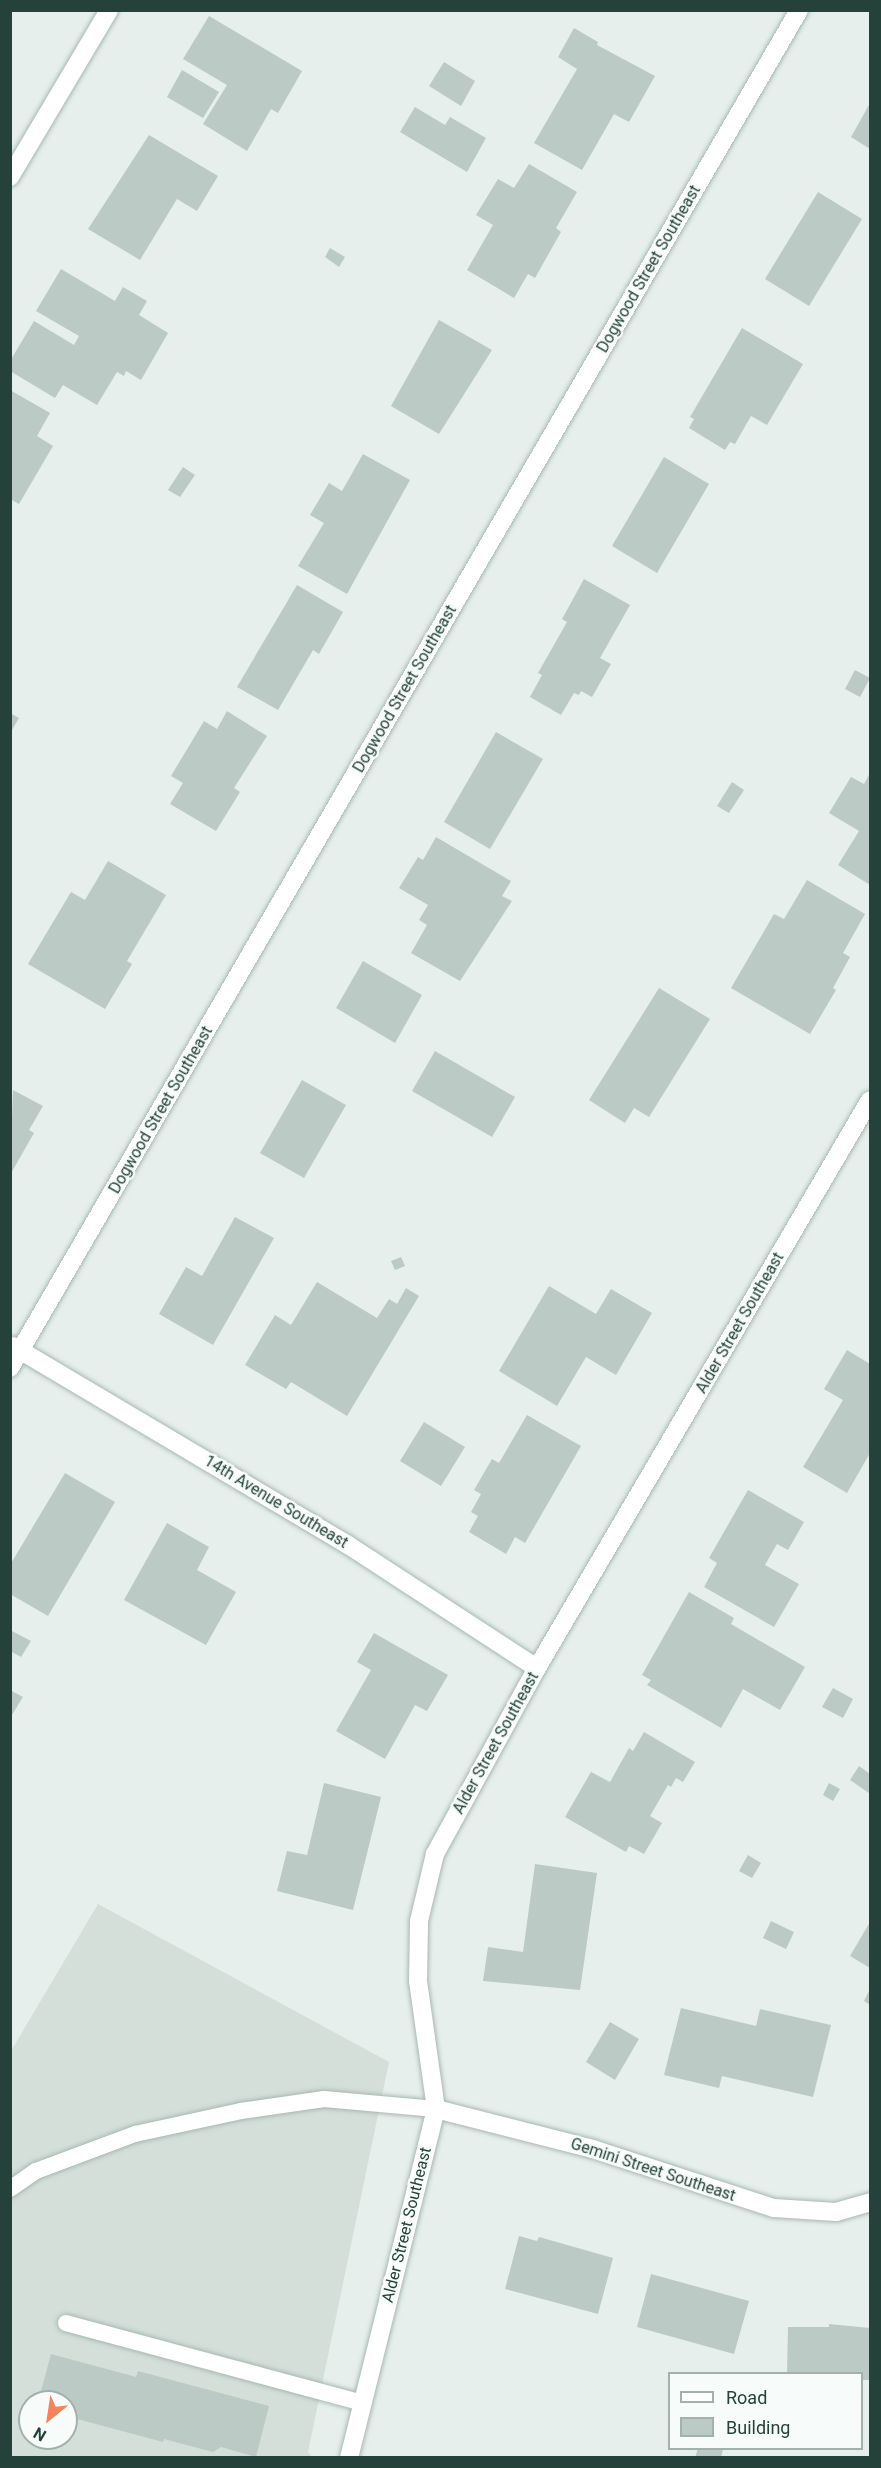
<!DOCTYPE html>
<html>
<head>
<meta charset="utf-8">
<style>
	body { margin:0 }
	#map { position:relative; width:881px; height:2468px; overflow:hidden; background:#e6efeb; font-family:Roboto,sans-serif }
	div>[style] { position:absolute }
	.built>* { inset:0; background:#d4dfda }
	.building>* { inset:0; background:#bbcac4 }
	.roads { filter:drop-shadow(0 0 2px #a8b8b2) drop-shadow(0 0 2px #a8b8b2) }
	.lane>* { height:16px; margin:-8px; padding:0 8px; transform-origin:8px; border-radius:8px; background:#fff }
	.street>* { height:18px; margin:-9px; padding:0 9px; transform-origin:9px; border-radius:9px; background:#fff }
	span { translate:-50% -50%; white-space:nowrap; text-align:center; line-height:1.15; -webkit-text-stroke:5px #f7fbf9; paint-order:stroke }
	.street-label { font-size:16px; color:#24423a }
	.frame { position:absolute; inset:0; border:12px solid #24423a; pointer-events:none }
	.legend { position:absolute; left:668px; top:2372px; width:195px; height:78px; box-sizing:border-box; background:#f7fbf9; border:2px solid #a3b1ad; margin:0; padding:8px 10px; list-style:none; font-size:18px; color:#24423a }
	.legend li { display:flex; align-items:center; gap:12px; height:30px }
	.legend b { width:30px; border:2px solid #a3b1ad }
	.north { position:absolute; left:18px; top:2390px; width:60px; height:60px; box-sizing:border-box; background:#f7fbf9; border:2px solid #a3b1ad; border-radius:50%; rotate:210deg; font-size:16px; font-weight:700; line-height:24px; text-align:center; color:#24423a }
	.north::after { content:''; display:block; margin:auto; width:21px; height:27px; background:#f4845f; clip-path:polygon(50% 0,100% 100%,50% 72%,0 100%) }
</style>
</head>
<body>
<div id="map">
	<div class="built">
		<div style="clip-path:polygon(evenodd,98px 1904px,389px 2062px,308px 2452px,312px 2457px,11px 2458px,11px 2051px,98px 1904px,30px 2402px,66px 2402px,66px 2438px,30px 2438px,30px 2402px)"></div>
	</div>
	<div class="building">
		<div style="clip-path:polygon(209px 16px,302px 71px,278px 113px,271px 109px,247px 151px,203px 124px,227px 85px,183px 59px)"></div>
		<div style="clip-path:polygon(574px 28px,598px 42px,597px 45px,655px 76px,629px 122px,614px 114px,582px 170px,534px 143px,577px 69px,558px 57px)"></div>
		<div style="clip-path:polygon(444px 62px,475px 81px,461px 106px,429px 86px)"></div>
		<div style="clip-path:polygon(182px 70px,219px 92px,203px 118px,167px 97px)"></div>
		<div style="clip-path:polygon(870px 103px,870px 149px,851px 137px)"></div>
		<div style="clip-path:polygon(415px 107px,445px 125px,450px 117px,486px 138px,467px 172px,400px 132px)"></div>
		<div style="clip-path:polygon(149px 135px,218px 176px,197px 211px,177px 199px,140px 260px,88px 229px)"></div>
		<div style="clip-path:polygon(529px 164px,577px 192px,556px 228px,561px 232px,535px 278px,528px 274px,514px 298px,467px 270px,493px 225px,476px 215px,498px 179px,514px 188px)"></div>
		<div style="clip-path:polygon(818px 192px,862px 219px,809px 306px,765px 279px)"></div>
		<div style="clip-path:polygon(330px 248px,345px 257px,339px 267px,325px 257px)"></div>
		<div style="clip-path:polygon(61px 269px,115px 301px,123px 287px,147px 301px,139px 315px,168px 333px,141px 380px,126px 371px,124px 376px,117px 372px,97px 405px,63px 385px,55px 398px,10px 371px,10px 361px,34px 321px,74px 345px,79px 336px,36px 311px)"></div>
		<div style="clip-path:polygon(439px 320px,492px 350px,439px 434px,391px 406px)"></div>
		<div style="clip-path:polygon(742px 328px,803px 364px,767px 425px,751px 416px,735px 444px,730px 442px,725px 450px,689px 428px,694px 419px,690px 417px)"></div>
		<div style="clip-path:polygon(10px 390px,50px 413px,37px 436px,53px 446px,19px 504px,10px 499px)"></div>
		<div style="clip-path:polygon(363px 454px,410px 480px,347px 594px,298px 566px,324px 523px,310px 515px,329px 483px,342px 491px)"></div>
		<div style="clip-path:polygon(664px 457px,709px 484px,657px 573px,612px 546px)"></div>
		<div style="clip-path:polygon(183px 467px,195px 475px,180px 497px,168px 490px)"></div>
		<div style="clip-path:polygon(584px 579px,630px 605px,600px 658px,611px 664px,592px 697px,581px 691px,579px 695px,574px 693px,561px 715px,530px 697px,542px 675px,538px 673px,567px 622px,562px 619px)"></div>
		<div style="clip-path:polygon(297px 585px,343px 612px,319px 654px,313px 650px,278px 710px,237px 687px)"></div>
		<div style="clip-path:polygon(855px 670px,870px 678px,860px 697px,845px 689px)"></div>
		<div style="clip-path:polygon(227px 711px,267px 736px,234px 788px,240px 792px,216px 831px,170px 804px,183px 783px,171px 776px,204px 721px,217px 729px)"></div>
		<div style="clip-path:polygon(10px 713px,19px 718px,12px 730px,10px 729px)"></div>
		<div style="clip-path:polygon(496px 732px,543px 759px,490px 849px,444px 822px)"></div>
		<div style="clip-path:polygon(870px 773px,870px 885px,838px 865px,859px 831px,829px 813px,851px 777px,864px 784px)"></div>
		<div style="clip-path:polygon(732px 782px,744px 790px,729px 813px,717px 806px)"></div>
		<div style="clip-path:polygon(436px 837px,511px 881px,502px 896px,512px 901px,460px 981px,411px 953px,427px 925px,419px 920px,428px 905px,399px 888px,418px 857px,423px 860px)"></div>
		<div style="clip-path:polygon(108px 861px,166px 895px,127px 961px,132px 964px,105px 1009px,28px 964px,71px 892px,85px 900px)"></div>
		<div style="clip-path:polygon(807px 880px,865px 914px,843px 953px,850px 957px,833px 988px,836px 990px,810px 1034px,731px 988px,774px 914px,784px 919px)"></div>
		<div style="clip-path:polygon(363px 961px,422px 995px,395px 1043px,336px 1008px)"></div>
		<div style="clip-path:polygon(659px 988px,710px 1019px,649px 1117px,634px 1108px,625px 1123px,589px 1100px)"></div>
		<div style="clip-path:polygon(435px 1051px,515px 1097px,492px 1137px,412px 1091px)"></div>
		<div style="clip-path:polygon(302px 1080px,346px 1105px,304px 1178px,260px 1153px)"></div>
		<div style="clip-path:polygon(13px 1090px,43px 1106px,29px 1130px,34px 1133px,10px 1175px)"></div>
		<div style="clip-path:polygon(235px 1217px,274px 1238px,213px 1345px,159px 1314px,186px 1267px,202px 1276px)"></div>
		<div style="clip-path:polygon(401px 1257px,405px 1266px,395px 1270px,391px 1261px)"></div>
		<div style="clip-path:polygon(317px 1282px,377px 1318px,389px 1299px,397px 1304px,406px 1288px,419px 1296px,347px 1416px,291px 1382px,286px 1389px,245px 1365px,275px 1315px,291px 1325px)"></div>
		<div style="clip-path:polygon(549px 1286px,596px 1314px,611px 1289px,652px 1313px,616px 1375px,586px 1357px,557px 1406px,499px 1371px)"></div>
		<div style="clip-path:polygon(847px 1350px,870px 1364px,870px 1453px,847px 1493px,803px 1467px,843px 1400px,824px 1389px)"></div>
		<div style="clip-path:polygon(527px 1415px,581px 1446px,525px 1543px,515px 1537px,506px 1554px,469px 1532px,478px 1516px,471px 1512px,481px 1494px,474px 1490px,492px 1459px,499px 1463px)"></div>
		<div style="clip-path:polygon(424px 1422px,465px 1447px,441px 1486px,400px 1461px)"></div>
		<div style="clip-path:polygon(65px 1473px,115px 1502px,48px 1616px,10px 1594px,10px 1565px)"></div>
		<div style="clip-path:polygon(748px 1490px,804px 1522px,788px 1550px,777px 1544px,765px 1565px,799px 1584px,774px 1627px,704px 1587px,717px 1563px,709px 1558px)"></div>
		<div style="clip-path:polygon(167px 1523px,209px 1547px,197px 1570px,236px 1592px,206px 1645px,124px 1600px)"></div>
		<div style="clip-path:polygon(689px 1592px,734px 1618px,731px 1624px,805px 1667px,780px 1710px,743px 1689px,721px 1728px,647px 1685px,651px 1680px,642px 1675px)"></div>
		<div style="clip-path:polygon(10px 1630px,31px 1641px,21px 1657px,10px 1651px)"></div>
		<div style="clip-path:polygon(374px 1633px,448px 1675px,427px 1711px,415px 1705px,385px 1759px,336px 1731px,371px 1670px,357px 1662px)"></div>
		<div style="clip-path:polygon(833px 1688px,853px 1699px,843px 1718px,822px 1707px)"></div>
		<div style="clip-path:polygon(10px 1690px,23px 1697px,10px 1718px)"></div>
		<div style="clip-path:polygon(644px 1732px,695px 1762px,683px 1782px,676px 1778px,671px 1787px,668px 1785px,650px 1816px,662px 1823px,644px 1854px,629px 1846px,626px 1852px,565px 1817px,591px 1772px,610px 1782px,629px 1748px,633px 1751px)"></div>
		<div style="clip-path:polygon(859px 1766px,870px 1774px,869px 1793px,850px 1780px)"></div>
		<div style="clip-path:polygon(324px 1783px,381px 1797px,353px 1910px,277px 1891px,287px 1851px,307px 1855px)"></div>
		<div style="clip-path:polygon(829px 1783px,840px 1789px,833px 1801px,823px 1795px)"></div>
		<div style="clip-path:polygon(748px 1855px,761px 1863px,752px 1878px,739px 1871px)"></div>
		<div style="clip-path:polygon(535px 1864px,597px 1873px,580px 1990px,483px 1981px,488px 1947px,523px 1952px)"></div>
		<div style="clip-path:polygon(771px 1921px,794px 1932px,786px 1949px,763px 1938px)"></div>
		<div style="clip-path:polygon(870px 1922px,870px 1968px,850px 1956px)"></div>
		<div style="clip-path:polygon(870px 1989px,870px 2005px,864px 2001px)"></div>
		<div style="clip-path:polygon(681px 2008px,756px 2026px,760px 2009px,831px 2025px,813px 2097px,722px 2076px,719px 2088px,664px 2075px)"></div>
		<div style="clip-path:polygon(610px 2022px,639px 2039px,615px 2080px,586px 2062px)"></div>
		<div style="clip-path:polygon(519px 2236px,537px 2241px,539px 2237px,613px 2258px,598px 2314px,505px 2289px)"></div>
		<div style="clip-path:polygon(651px 2274px,749px 2301px,734px 2354px,637px 2327px)"></div>
		<div style="clip-path:polygon(829px 2324px,870px 2328px,870px 2380px,862px 2380px,862px 2374px,787px 2374px,788px 2327px,829px 2327px)"></div>
		<div style="clip-path:polygon(51px 2354px,136px 2377px,138px 2371px,269px 2406px,256px 2457px,221px 2447px,213px 2452px,164px 2439px,163px 2442px,66px 2416px,66px 2402px,38px 2402px)"></div>
		<div style="clip-path:polygon(698px 2448px,721px 2448px,723px 2449px,721px 2458px,695px 2458px)"></div>
	</div>
	<div class="roads">
		<div class="lane">
			<div style="left:10px;top:2189px;width:32px;rotate:-35deg"></div>
			<div style="left:36px;top:2171px;width:106px;rotate:-20.5deg"></div>
			<div style="left:135px;top:2134px;width:108px;rotate:-12.2deg"></div>
			<div style="left:241px;top:2111px;width:84px;rotate:-8.2deg"></div>
			<div style="left:324px;top:2099px;width:112px;rotate:5.1deg"></div>
			<div style="left:66px;top:2323px;width:308px;rotate:15.1deg"></div>
		</div>
		<div class="street">
			<div style="left:10px;top:177px;width:194px;rotate:-59.3deg"></div>
			<div style="left:13px;top:1346px;width:390px;rotate:30.7deg"></div>
			<div style="left:348px;top:1545px;width:225px;rotate:33.1deg"></div>
			<div style="left:10px;top:1368px;width:1571px;rotate:-59.84deg"></div>
			<div style="left:436px;top:2109px;width:162px;rotate:14.3deg"></div>
			<div style="left:593px;top:2149px;width:190px;rotate:18.1deg"></div>
			<div style="left:774px;top:2208px;width:62px;rotate:3.7deg"></div>
			<div style="left:836px;top:2212px;width:35px;rotate:-16deg"></div>
			<div style="left:349px;top:2458px;width:360px;rotate:-76deg"></div>
			<div style="left:436px;top:2109px;width:129px;rotate:-98deg"></div>
			<div style="left:418px;top:1981px;width:60px;rotate:-89deg"></div>
			<div style="left:419px;top:1921px;width:69px;rotate:-76.6deg"></div>
			<div style="left:435px;top:1854px;width:212px;rotate:-61.3deg"></div>
			<div style="left:537px;top:1668px;width:658px;rotate:-59.62deg"></div>
		</div>
	</div>
	<div class="street-label">
		<span style="left:649px;top:269px;rotate:-60deg">Dogwood Street Southeast</span>
		<span style="left:405px;top:689px;rotate:-60deg">Dogwood Street Southeast</span>
		<span style="left:161px;top:1110px;rotate:-60deg">Dogwood Street Southeast</span>
		<span style="left:740px;top:1323px;rotate:-60deg">Alder Street Southeast</span>
		<span style="left:276px;top:1502px;rotate:31deg">14th Avenue Southeast</span>
		<span style="left:496px;top:1743px;rotate:-61deg">Alder Street Southeast</span>
		<span style="left:653px;top:2170px;rotate:18deg">Gemini Street Southeast</span>
		<span style="left:407px;top:2225px;rotate:-76deg">Alder Street Southeast</span>
	</div>
	<div class="frame"></div>
	<ul class="legend">
	<li><b style="height:8px;background:#fff"></b>Road</li>
	<li><b style="height:16px;background:#bbcac4"></b>Building</li>
	</ul>
	<div class="north">N</div>
</div>
</body>
</html>
